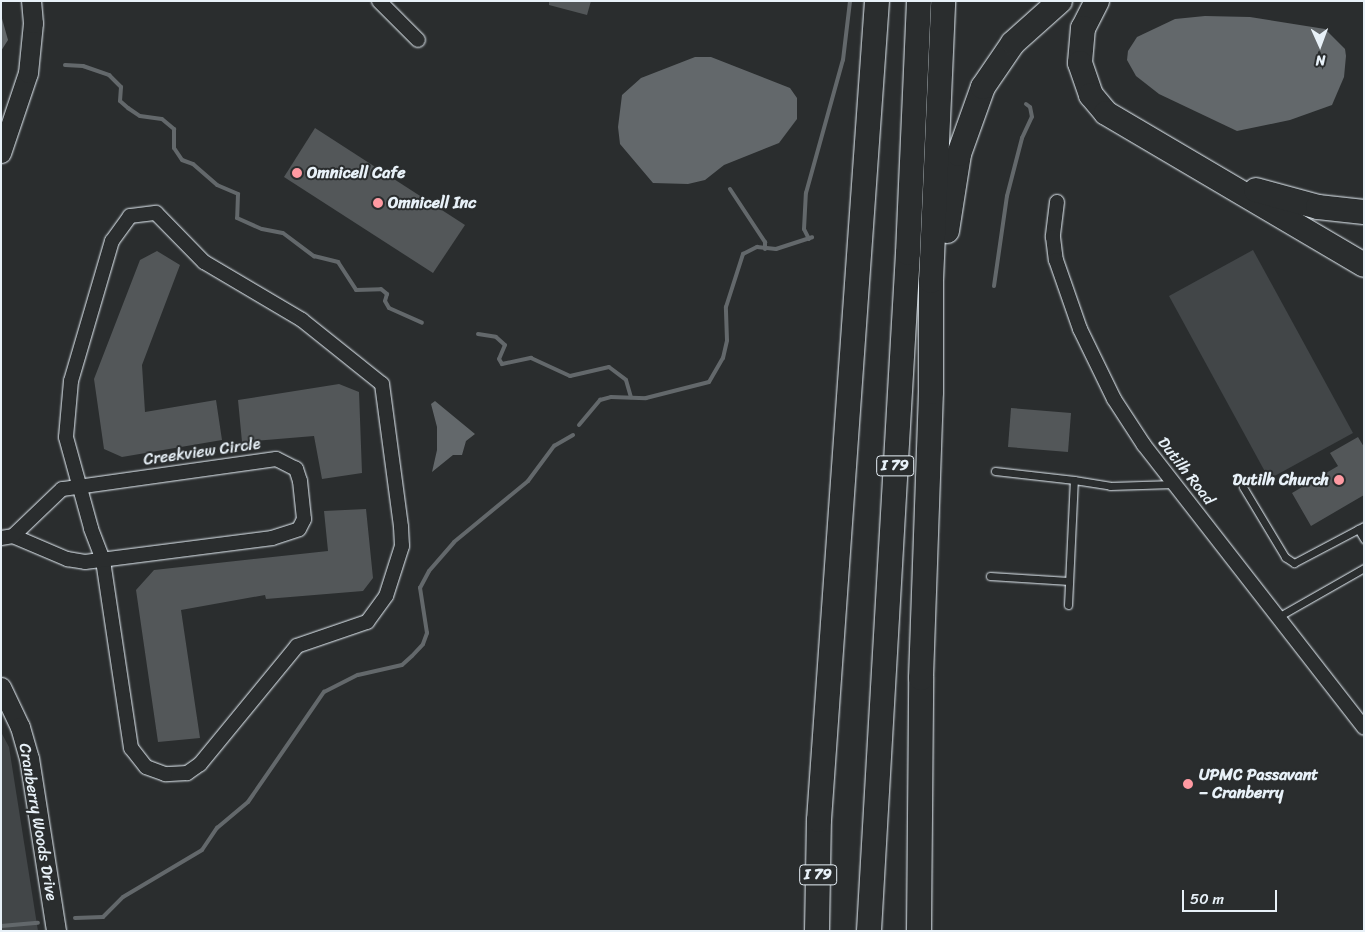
<!DOCTYPE html>
<html>
<head>
<meta charset="utf-8">
<style>
	body { margin:0 }
	#map { position:relative; width:1365px; height:932px; overflow:hidden; background:#2a2d2e; font-family:Sriracha,sans-serif }
	div>[style] { position:absolute }
	.green>* { inset:0; background:#424648 }
	.water>* { inset:0; background:#63686b }
	.stream>* { height:4px; margin:-2px; padding:0 2px; transform-origin:2px; border-radius:2px; background:#63686b }
	.building>* { inset:0; background:#535759 }
	.roads { filter:drop-shadow(0 0 1px #e8f1f8) drop-shadow(0 0 1px #e8f1f8) }
	.lane>* { height:7px; margin:-3.5px; padding:0 3.5px; transform-origin:3.5px; border-radius:3.5px; background:#2a2d2e }
	.street>* { height:14px; margin:-7px; padding:0 7px; transform-origin:7px; border-radius:7px; background:#2a2d2e }
	.secondary>* { height:19px; margin:-9.5px; padding:0 9.5px; transform-origin:9.5px; border-radius:9.5px; background:#2a2d2e }
	.highway>* { height:24px; margin:-12px; padding:0 12px; transform-origin:12px; border-radius:12px; background:#2a2d2e }
	.dots>* { width:14px; height:14px; translate:-50% -50%; box-sizing:border-box; border:2px solid #2a2d2e; border-radius:50% }
	span { translate:-50% -50%; white-space:nowrap; text-align:center; line-height:1.15; -webkit-text-stroke:4px #2a2d2e; paint-order:stroke }
	.shield-label span { padding:1px 4px; background:#2a2d2e; border:1px solid; border-radius:4px; -webkit-text-stroke-width:0 }
	.shield-label { font-size:15px; color:#e8f1f8; font-weight:700 }
	.poi-label { font-size:16px; color:#e8f1f8; font-weight:700 }
	.left { translate:0 -50%; text-align:left }
	.right { translate:-100% -50%; text-align:right }
	.street-label { font-size:16px; color:#e8f1f8 }
	.frame { position:absolute; inset:0; border:2px solid #e8f1f8; pointer-events:none }
	.north { position:absolute; left:1295px; top:20px; width:50px; height:50px; -webkit-text-stroke:4px #2a2d2e; paint-order:stroke; rotate:178deg; font-size:14px; font-weight:700; line-height:20px; text-align:center; color:#e8f1f8 }
	.north::after { content:''; display:block; margin:auto; width:18px; height:22px; background:#e8f1f8; clip-path:polygon(50% 0,100% 100%,50% 72%,0 100%) }
	.scale { position:absolute; left:1182px; top:890px; width:95px; height:22px; box-sizing:border-box; border:2px solid #e8f1f8; border-top:0; padding-left:6px; font-size:15px; line-height:18px; white-space:nowrap; color:#e8f1f8; -webkit-text-stroke:4px #2a2d2e; paint-order:stroke }
</style>
</head>
<body>
<div id="map">
	<div class="green">
		<div style="clip-path:polygon(1253px 250px,1353px 433px,1269px 479px,1169px 296px)"></div>
		<div style="clip-path:polygon(1px 732px,9px 747px,38px 931px,1px 931px)"></div>
	</div>
	<div class="water">
		<div style="clip-path:polygon(1px 15px,8px 40px,1px 51px)"></div>
		<div style="clip-path:polygon(1205px 16px,1250px 17px,1325px 29px,1345px 49px,1346px 56px,1344px 77px,1332px 105px,1290px 120px,1237px 131px,1159px 94px,1136px 76px,1127px 60px,1128px 51px,1137px 37px,1175px 19px)"></div>
		<div style="clip-path:polygon(695px 57px,711px 57px,790px 88px,797px 98px,797px 119px,779px 143px,724px 165px,705px 180px,688px 184px,653px 183px,620px 144px,618px 127px,622px 95px,641px 78px)"></div>
		<div style="clip-path:polygon(435px 401px,475px 434px,466px 441px,462px 455px,453px 455px,432px 472px,437px 450px,437px 427px,431px 404px)"></div>
	</div>
	<div class="stream">
		<div style="left:65px;top:65px;width:18px;rotate:3deg"></div>
		<div style="left:83px;top:66px;width:28px;rotate:19deg"></div>
		<div style="left:109px;top:75px;width:17px;rotate:45deg"></div>
		<div style="left:121px;top:87px;width:14px;rotate:94deg"></div>
		<div style="left:120px;top:101px;width:11px;rotate:41deg"></div>
		<div style="left:128px;top:108px;width:14px;rotate:34deg"></div>
		<div style="left:140px;top:116px;width:22px;rotate:8deg"></div>
		<div style="left:162px;top:119px;width:16px;rotate:40deg"></div>
		<div style="left:174px;top:129px;width:19px;rotate:90deg"></div>
		<div style="left:174px;top:148px;width:14px;rotate:56deg"></div>
		<div style="left:182px;top:160px;width:12px;rotate:20deg"></div>
		<div style="left:193px;top:164px;width:32px;rotate:41deg"></div>
		<div style="left:217px;top:185px;width:23px;rotate:23deg"></div>
		<div style="left:238px;top:194px;width:24px;rotate:92deg"></div>
		<div style="left:237px;top:218px;width:27px;rotate:24deg"></div>
		<div style="left:262px;top:229px;width:21px;rotate:11deg"></div>
		<div style="left:283px;top:233px;width:39px;rotate:37deg"></div>
		<div style="left:314px;top:256px;width:25px;rotate:14deg"></div>
		<div style="left:338px;top:262px;width:33px;rotate:57deg"></div>
		<div style="left:356px;top:290px;width:25px;rotate:-2deg"></div>
		<div style="left:381px;top:289px;width:8px;rotate:40deg"></div>
		<div style="left:387px;top:294px;width:7px;rotate:106deg"></div>
		<div style="left:385px;top:301px;width:8px;rotate:60deg"></div>
		<div style="left:389px;top:308px;width:36px;rotate:24deg"></div>
		<div style="left:730px;top:189px;width:64px;rotate:56.6deg"></div>
		<div style="left:765px;top:242px;width:7px;rotate:90deg"></div>
		<div style="left:809px;top:239px;width:11px;rotate:-117deg"></div>
		<div style="left:804px;top:229px;width:36px;rotate:-87deg"></div>
		<div style="left:806px;top:193px;width:138px;rotate:-74.5deg"></div>
		<div style="left:843px;top:60px;width:59px;rotate:-83.2deg"></div>
		<div style="left:994px;top:286px;width:91px;rotate:-81.8deg"></div>
		<div style="left:1007px;top:196px;width:60px;rotate:-75.5deg"></div>
		<div style="left:1022px;top:138px;width:23px;rotate:-65deg"></div>
		<div style="left:1032px;top:117px;width:10px;rotate:-101deg"></div>
		<div style="left:1030px;top:107px;width:5px;rotate:-143deg"></div>
		<div style="left:478px;top:334px;width:18px;rotate:9deg"></div>
		<div style="left:496px;top:337px;width:12px;rotate:42deg"></div>
		<div style="left:505px;top:345px;width:15px;rotate:113deg"></div>
		<div style="left:499px;top:359px;width:6px;rotate:59deg"></div>
		<div style="left:502px;top:364px;width:30px;rotate:-12deg"></div>
		<div style="left:531px;top:358px;width:43px;rotate:24.8deg"></div>
		<div style="left:570px;top:376px;width:40px;rotate:-13deg"></div>
		<div style="left:609px;top:367px;width:21px;rotate:37deg"></div>
		<div style="left:626px;top:380px;width:18px;rotate:74deg"></div>
		<div style="left:579px;top:425px;width:33px;rotate:-50deg"></div>
		<div style="left:600px;top:400px;width:11px;rotate:-15deg"></div>
		<div style="left:611px;top:397px;width:35px;rotate:2deg"></div>
		<div style="left:646px;top:398px;width:65px;rotate:-14.3deg"></div>
		<div style="left:709px;top:382px;width:28px;rotate:-60deg"></div>
		<div style="left:723px;top:358px;width:18px;rotate:-77deg"></div>
		<div style="left:727px;top:340px;width:33px;rotate:-92deg"></div>
		<div style="left:726px;top:307px;width:56px;rotate:-72.2deg"></div>
		<div style="left:743px;top:254px;width:16px;rotate:-27deg"></div>
		<div style="left:757px;top:247px;width:19px;rotate:6deg"></div>
		<div style="left:776px;top:249px;width:38px;rotate:-18deg"></div>
		<div style="left:75px;top:918px;width:28px;rotate:-2deg"></div>
		<div style="left:103px;top:917px;width:28px;rotate:-45deg"></div>
		<div style="left:123px;top:897px;width:92px;rotate:-30.7deg"></div>
		<div style="left:202px;top:850px;width:27px;rotate:-56deg"></div>
		<div style="left:217px;top:828px;width:40px;rotate:-40deg"></div>
		<div style="left:248px;top:802px;width:134px;rotate:-55.4deg"></div>
		<div style="left:324px;top:692px;width:38px;rotate:-27deg"></div>
		<div style="left:358px;top:675px;width:45px;rotate:-12.8deg"></div>
		<div style="left:402px;top:665px;width:13px;rotate:-42deg"></div>
		<div style="left:412px;top:656px;width:16px;rotate:-47deg"></div>
		<div style="left:423px;top:644px;width:12px;rotate:-70deg"></div>
		<div style="left:427px;top:633px;width:46px;rotate:-98.8deg"></div>
		<div style="left:420px;top:588px;width:19px;rotate:-62deg"></div>
		<div style="left:429px;top:571px;width:38px;rotate:-49deg"></div>
		<div style="left:454px;top:542px;width:96px;rotate:-39.5deg"></div>
		<div style="left:528px;top:481px;width:44px;rotate:-53.4deg"></div>
		<div style="left:554px;top:446px;width:22px;rotate:-30deg"></div>
		<div style="left:1px;top:926px;width:37px;rotate:-5deg"></div>
	</div>
	<div class="building">
		<div style="clip-path:polygon(549px 1px,591px 1px,587px 15px,549px 5px)"></div>
		<div style="clip-path:polygon(315px 128px,465px 225px,433px 273px,284px 177px)"></div>
		<div style="clip-path:polygon(157px 251px,180px 265px,142px 365px,145px 412px,216px 400px,222px 440px,122px 457px,104px 449px,94px 379px,140px 260px)"></div>
		<div style="clip-path:polygon(339px 384px,359px 392px,362px 473px,322px 479px,314px 436px,242px 442px,238px 400px)"></div>
		<div style="clip-path:polygon(1011px 408px,1071px 413px,1068px 452px,1008px 447px)"></div>
		<div style="clip-path:polygon(1358px 437px,1364px 447px,1364px 495px,1311px 526px,1292px 493px,1338px 466px,1330px 453px)"></div>
		<div style="clip-path:polygon(366px 509px,373px 578px,363px 591px,266px 599px,265px 595px,181px 610px,200px 738px,158px 742px,136px 590px,154px 570px,328px 551px,324px 511px)"></div>
	</div>
	<div class="roads">
		<div class="lane">
			<div style="left:995px;top:471px;width:80px;rotate:6.5deg"></div>
			<div style="left:1243px;top:487px;width:82px;rotate:59deg"></div>
			<div style="left:1285px;top:557px;width:11px;rotate:34deg"></div>
			<div style="left:1294px;top:563px;width:79px;rotate:-27.9deg"></div>
			<div style="left:1358px;top:529px;width:12px;rotate:59deg"></div>
			<div style="left:990px;top:576px;width:79px;rotate:3.6deg"></div>
			<div style="left:1068px;top:605px;width:125px;rotate:-87.3deg"></div>
			<div style="left:1074px;top:480px;width:36px;rotate:9deg"></div>
			<div style="left:1110px;top:486px;width:64px;rotate:-1.8deg"></div>
			<div style="left:1278px;top:617px;width:99px;rotate:-29.7deg"></div>
		</div>
		<div class="street">
			<div style="left:379px;top:1px;width:55px;rotate:45deg"></div>
			<div style="left:1057px;top:202px;width:35px;rotate:97deg"></div>
			<div style="left:1053px;top:237px;width:23px;rotate:83deg"></div>
			<div style="left:1056px;top:260px;width:73px;rotate:70.8deg"></div>
			<div style="left:1080px;top:329px;width:78px;rotate:64.1deg"></div>
			<div style="left:1114px;top:399px;width:55px;rotate:56.9deg"></div>
			<div style="left:1144px;top:445px;width:358px;rotate:52.1deg"></div>
			<div style="left:156px;top:213px;width:69px;rotate:45.6deg"></div>
			<div style="left:204px;top:262px;width:114px;rotate:30.6deg"></div>
			<div style="left:302px;top:320px;width:102px;rotate:38.7deg"></div>
			<div style="left:382px;top:384px;width:144px;rotate:82.4deg"></div>
			<div style="left:401px;top:527px;width:19px;rotate:87deg"></div>
			<div style="left:402px;top:546px;width:52px;rotate:107.7deg"></div>
			<div style="left:386px;top:596px;width:32px;rotate:126deg"></div>
			<div style="left:367px;top:622px;width:74px;rotate:161.1deg"></div>
			<div style="left:297px;top:646px;width:153px;rotate:129.4deg"></div>
			<div style="left:200px;top:764px;width:16px;rotate:145deg"></div>
			<div style="left:187px;top:773px;width:22px;rotate:177deg"></div>
			<div style="left:165px;top:774px;width:20px;rotate:-160deg"></div>
			<div style="left:146px;top:767px;width:24px;rotate:-128deg"></div>
			<div style="left:131px;top:748px;width:190px;rotate:-98.5deg"></div>
			<div style="left:103px;top:560px;width:34px;rotate:-111deg"></div>
			<div style="left:91px;top:528px;width:94px;rotate:-105.4deg"></div>
			<div style="left:66px;top:437px;width:56px;rotate:-84.9deg"></div>
			<div style="left:71px;top:381px;width:146px;rotate:-73.7deg"></div>
			<div style="left:112px;top:241px;width:31px;rotate:-54deg"></div>
			<div style="left:130px;top:216px;width:26px;rotate:-7deg"></div>
			<div style="left:1px;top:538px;width:12px;rotate:-9deg"></div>
			<div style="left:13px;top:536px;width:59px;rotate:23.1deg"></div>
			<div style="left:67px;top:559px;width:18px;rotate:9deg"></div>
			<div style="left:85px;top:562px;width:189px;rotate:-7.3deg"></div>
			<div style="left:272px;top:538px;width:28px;rotate:-18deg"></div>
			<div style="left:299px;top:529px;width:11px;rotate:-63deg"></div>
			<div style="left:304px;top:519px;width:38px;rotate:-96deg"></div>
			<div style="left:300px;top:481px;width:13px;rotate:-108deg"></div>
			<div style="left:296px;top:469px;width:22px;rotate:-153deg"></div>
			<div style="left:276px;top:459px;width:216px;rotate:172deg"></div>
			<div style="left:62px;top:489px;width:68px;rotate:136.2deg"></div>
		</div>
		<div class="secondary">
			<div style="left:1px;top:153px;width:84px;rotate:-71.4deg"></div>
			<div style="left:28px;top:73px;width:50px;rotate:-84.3deg"></div>
			<div style="left:33px;top:23px;width:22px;rotate:-95deg"></div>
			<div style="left:1px;top:687px;width:44px;rotate:64.6deg"></div>
			<div style="left:20px;top:727px;width:32px;rotate:74deg"></div>
			<div style="left:29px;top:758px;width:175px;rotate:81.1deg"></div>
		</div>
		<div class="highway">
			<div style="left:1097px;top:1px;width:30px;rotate:117deg"></div>
			<div style="left:1083px;top:28px;width:35px;rotate:95deg"></div>
			<div style="left:1080px;top:63px;width:34px;rotate:71deg"></div>
			<div style="left:1091px;top:95px;width:23px;rotate:50deg"></div>
			<div style="left:1106px;top:113px;width:299px;rotate:30.5deg"></div>
			<div style="left:1256px;top:190px;width:64px;rotate:15.3deg"></div>
			<div style="left:1318px;top:207px;width:46px;rotate:6.2deg"></div>
			<div style="left:947px;top:231px;width:78px;rotate:-81.1deg"></div>
			<div style="left:959px;top:154px;width:71px;rotate:-70.3deg"></div>
			<div style="left:983px;top:87px;width:53px;rotate:-55.7deg"></div>
			<div style="left:1013px;top:43px;width:63px;rotate:-41.8deg"></div>
			<div style="left:817px;top:931px;width:111px;rotate:-89deg"></div>
			<div style="left:819px;top:820px;width:821px;rotate:-85.95deg"></div>
			<div style="left:869px;top:931px;width:679px;rotate:-86.71deg"></div>
			<div style="left:908px;top:253px;width:252px;rotate:-87.5deg"></div>
			<div style="left:919px;top:931px;width:253px;rotate:-89.5deg"></div>
			<div style="left:921px;top:678px;width:286px;rotate:-88deg"></div>
			<div style="left:931px;top:392px;width:111px;rotate:-90deg"></div>
			<div style="left:931px;top:281px;width:280px;rotate:-87.5deg"></div>
		</div>
	</div>
	<div class="dots">
		<div style="left:297px;top:173px;background:#ff9aa2"></div>
		<div style="left:378px;top:203px;background:#ff9aa2"></div>
		<div style="left:1339px;top:480px;background:#ff9aa2"></div>
		<div style="left:1188px;top:784px;background:#ff9aa2"></div>
	</div>
	<div class="shield-label">
		<span style="left:895px;top:466px">I 79</span>
		<span style="left:818px;top:875px">I 79</span>
	</div>
	<div class="poi-label">
		<span class="left" style="left:307px;top:173px">Omnicell Cafe</span>
		<span class="left" style="left:388px;top:203px">Omnicell Inc</span>
		<span class="right" style="left:1329px;top:480px">Dutilh Church</span>
		<span class="left" style="left:1199px;top:784px">UPMC Passavant<br>– Cranberry</span>
	</div>
	<div class="street-label">
		<span style="left:202px;top:452px;rotate:-8deg">Creekview Circle</span>
		<span style="left:1186px;top:471px;rotate:52deg">Dutilh Road</span>
		<span style="left:38px;top:822px;rotate:80deg">Cranberry Woods Drive</span>
	</div>
	<div class="frame"></div>
	<div class="north">N</div>
	<div class="scale">50 m</div>
</div>
</body>
</html>
